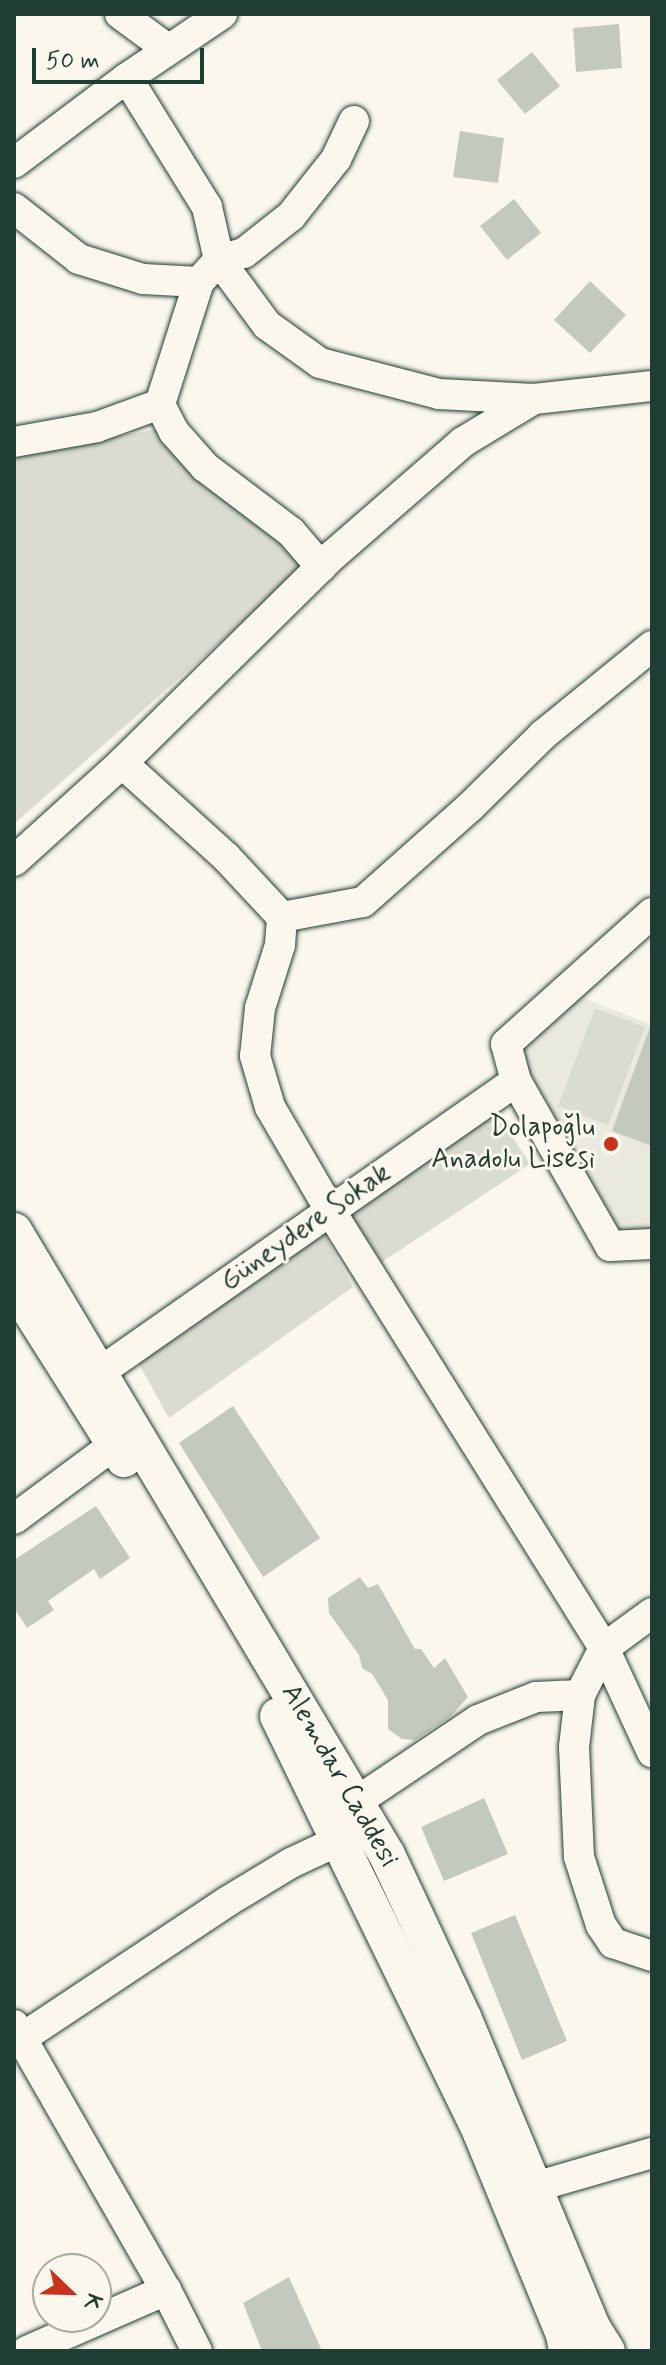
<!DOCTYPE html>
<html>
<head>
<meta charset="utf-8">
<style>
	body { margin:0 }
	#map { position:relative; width:666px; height:2365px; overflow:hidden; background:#fbf7ec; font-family:Mynerve,sans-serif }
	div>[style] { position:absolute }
	.built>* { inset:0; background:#eae9de }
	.green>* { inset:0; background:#dbdcd1 }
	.building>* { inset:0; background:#c4c9be }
	.roads { filter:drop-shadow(0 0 2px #1f3d34) drop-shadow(0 0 2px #1f3d34) }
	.minor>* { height:30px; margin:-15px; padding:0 15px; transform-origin:15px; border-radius:15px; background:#fbf7ec }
	.major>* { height:36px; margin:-18px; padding:0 18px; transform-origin:18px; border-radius:18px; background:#fbf7ec }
	.dots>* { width:22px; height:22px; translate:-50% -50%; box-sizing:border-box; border:4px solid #fbf7ec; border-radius:50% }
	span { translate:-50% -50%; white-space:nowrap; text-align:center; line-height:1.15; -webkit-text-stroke:6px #fbf7ec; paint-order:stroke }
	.poi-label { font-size:28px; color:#1f3d34 }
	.right { translate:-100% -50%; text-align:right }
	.street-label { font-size:28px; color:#1f3d34 }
	.frame { position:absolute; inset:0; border:16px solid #1f3d34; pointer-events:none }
	.north { position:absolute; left:32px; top:2253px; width:80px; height:80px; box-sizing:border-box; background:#fbf7ec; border:2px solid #a3ada2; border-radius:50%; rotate:113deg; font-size:22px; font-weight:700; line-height:32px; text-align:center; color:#1f3d34 }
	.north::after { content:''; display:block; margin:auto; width:28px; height:36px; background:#c8321e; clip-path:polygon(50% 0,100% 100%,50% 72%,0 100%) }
	.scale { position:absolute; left:32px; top:48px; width:172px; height:36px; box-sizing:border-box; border:4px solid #1f3d34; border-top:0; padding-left:10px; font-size:24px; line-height:28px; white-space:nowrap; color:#1f3d34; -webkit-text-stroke:6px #fbf7ec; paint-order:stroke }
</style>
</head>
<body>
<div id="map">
	<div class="built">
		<div style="clip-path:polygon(579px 996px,652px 1025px,652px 1229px,617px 1230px,522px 1058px,527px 1045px)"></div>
	</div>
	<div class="green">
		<div style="clip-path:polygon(157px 429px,257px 519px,303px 569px,14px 824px,14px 456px)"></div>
		<div style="clip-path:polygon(595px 1008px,645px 1027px,608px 1125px,558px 1106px)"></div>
		<div style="clip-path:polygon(497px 1113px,530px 1164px,382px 1262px,348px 1211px)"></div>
		<div style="clip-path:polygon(322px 1230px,353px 1287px,169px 1418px,136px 1359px)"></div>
	</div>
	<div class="building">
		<div style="clip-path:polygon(619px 24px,622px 68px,576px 72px,573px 28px)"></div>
		<div style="clip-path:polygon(532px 52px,560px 86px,525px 114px,497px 80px)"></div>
		<div style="clip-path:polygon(460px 131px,504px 138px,498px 183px,453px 177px)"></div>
		<div style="clip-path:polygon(514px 199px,541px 233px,507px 260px,480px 226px)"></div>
		<div style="clip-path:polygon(590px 281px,626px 315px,590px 353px,554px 320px)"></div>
		<div style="clip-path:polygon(650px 1027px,652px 1027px,652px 1146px,612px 1131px)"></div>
		<div style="clip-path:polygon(233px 1406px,320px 1538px,263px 1577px,179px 1443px)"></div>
		<div style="clip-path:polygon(96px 1506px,130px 1558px,100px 1579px,94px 1569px,48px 1601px,54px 1610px,27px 1628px,14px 1608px,14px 1560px)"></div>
		<div style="clip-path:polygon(360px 1577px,368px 1588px,378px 1584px,415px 1649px,421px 1649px,434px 1668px,445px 1658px,468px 1697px,451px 1716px,415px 1740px,402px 1739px,388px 1729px,388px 1700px,372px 1674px,362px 1668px,359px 1655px,329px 1613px,328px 1598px)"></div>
		<div style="clip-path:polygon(484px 1798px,508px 1854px,444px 1881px,421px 1827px)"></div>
		<div style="clip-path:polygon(515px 1915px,567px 2041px,522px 2060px,471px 1933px)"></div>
		<div style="clip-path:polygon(289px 2277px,322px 2351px,262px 2351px,243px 2303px)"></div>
	</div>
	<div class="roads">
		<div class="minor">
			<div style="left:120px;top:14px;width:59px;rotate:36.1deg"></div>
			<div style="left:127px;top:78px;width:152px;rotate:58.2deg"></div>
			<div style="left:207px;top:207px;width:54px;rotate:77.2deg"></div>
			<div style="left:219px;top:260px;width:81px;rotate:53.6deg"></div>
			<div style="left:267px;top:325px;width:65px;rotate:35.6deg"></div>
			<div style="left:320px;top:363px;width:123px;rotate:14.6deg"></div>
			<div style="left:439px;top:394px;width:95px;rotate:3deg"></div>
			<div style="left:534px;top:399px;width:119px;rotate:-6.3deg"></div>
			<div style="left:14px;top:163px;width:141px;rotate:-37deg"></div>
			<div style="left:127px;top:78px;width:115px;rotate:-34deg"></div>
			<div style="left:14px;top:208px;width:83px;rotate:38.1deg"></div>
			<div style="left:79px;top:259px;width:67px;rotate:17.4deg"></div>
			<div style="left:143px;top:279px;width:56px;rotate:3.1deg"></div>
			<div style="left:14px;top:442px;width:84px;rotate:-10.2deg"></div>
			<div style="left:97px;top:427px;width:67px;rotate:-20.1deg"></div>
			<div style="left:321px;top:567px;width:46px;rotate:-130.6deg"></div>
			<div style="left:291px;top:532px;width:108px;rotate:-142.9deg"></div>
			<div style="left:205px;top:467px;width:47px;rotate:-131.5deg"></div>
			<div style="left:174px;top:432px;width:31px;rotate:-117deg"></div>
			<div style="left:160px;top:404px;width:128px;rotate:-72.3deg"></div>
			<div style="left:199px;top:282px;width:30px;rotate:-48deg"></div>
			<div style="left:219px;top:260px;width:26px;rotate:-16deg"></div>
			<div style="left:244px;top:253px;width:60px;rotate:-38.2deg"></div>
			<div style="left:291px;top:216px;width:73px;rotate:-51.7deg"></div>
			<div style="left:336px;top:159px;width:42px;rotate:-64.7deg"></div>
			<div style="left:122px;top:763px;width:140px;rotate:42.1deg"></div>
			<div style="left:226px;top:857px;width:82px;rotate:47deg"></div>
			<div style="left:282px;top:917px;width:28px;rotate:94deg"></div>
			<div style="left:280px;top:945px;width:66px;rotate:107.6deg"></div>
			<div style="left:260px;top:1008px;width:48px;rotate:95.9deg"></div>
			<div style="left:255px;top:1056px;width:53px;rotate:73.6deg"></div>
			<div style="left:270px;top:1107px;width:121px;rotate:59.8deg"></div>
			<div style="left:331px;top:1212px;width:514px;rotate:57.95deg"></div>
			<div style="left:604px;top:1648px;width:53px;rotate:117.1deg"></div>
			<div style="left:580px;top:1695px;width:44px;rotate:177.4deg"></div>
			<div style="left:536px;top:1697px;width:62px;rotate:158.4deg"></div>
			<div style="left:478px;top:1720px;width:147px;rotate:146.1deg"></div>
			<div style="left:14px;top:861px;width:146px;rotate:-42.2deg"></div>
			<div style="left:122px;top:763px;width:296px;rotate:-44.6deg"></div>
			<div style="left:333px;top:555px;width:172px;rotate:-41deg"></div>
			<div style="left:463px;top:442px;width:83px;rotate:-31.2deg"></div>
			<div style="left:282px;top:917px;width:82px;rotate:-10.5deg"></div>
			<div style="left:363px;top:902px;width:143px;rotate:-41.6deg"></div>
			<div style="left:470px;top:807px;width:103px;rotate:-44.6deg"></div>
			<div style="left:543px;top:735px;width:141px;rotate:-39.2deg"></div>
			<div style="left:516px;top:1081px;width:190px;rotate:60.3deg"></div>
			<div style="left:610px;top:1246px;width:42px;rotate:-2.7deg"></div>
			<div style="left:100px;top:1372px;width:508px;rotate:-34.97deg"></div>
			<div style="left:516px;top:1081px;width:38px;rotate:-105deg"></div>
			<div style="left:506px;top:1044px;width:196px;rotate:-41.9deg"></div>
			<div style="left:14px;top:1519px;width:126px;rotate:-36.6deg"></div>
			<div style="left:652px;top:1613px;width:59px;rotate:143.9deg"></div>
			<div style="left:604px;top:1648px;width:115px;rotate:65.2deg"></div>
			<div style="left:580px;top:1695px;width:52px;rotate:96.6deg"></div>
			<div style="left:574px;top:1747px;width:110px;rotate:87.4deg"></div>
			<div style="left:579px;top:1857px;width:71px;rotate:72.1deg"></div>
			<div style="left:601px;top:1925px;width:22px;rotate:56deg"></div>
			<div style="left:613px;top:1943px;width:41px;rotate:18.4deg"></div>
			<div style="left:14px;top:2025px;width:305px;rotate:60.2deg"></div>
			<div style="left:166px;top:2290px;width:68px;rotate:63.1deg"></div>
			<div style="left:22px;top:2038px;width:247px;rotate:-33.6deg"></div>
			<div style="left:228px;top:1901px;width:74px;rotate:-31.1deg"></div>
			<div style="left:291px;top:1863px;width:54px;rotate:-25.1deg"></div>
			<div style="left:535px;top:2187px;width:122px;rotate:-16.2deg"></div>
			<div style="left:27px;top:2351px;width:152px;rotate:-23.7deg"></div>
		</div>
		<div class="major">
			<div style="left:14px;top:1231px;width:727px;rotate:59.13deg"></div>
			<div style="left:387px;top:1855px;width:179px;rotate:64.9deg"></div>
			<div style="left:463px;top:2017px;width:336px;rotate:67.4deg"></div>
			<div style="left:592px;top:2327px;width:28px;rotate:58deg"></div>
			<div style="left:14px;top:1285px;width:206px;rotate:57.7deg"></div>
			<div style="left:278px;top:1716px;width:464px;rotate:64deg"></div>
			<div style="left:481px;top:2133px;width:217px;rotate:67.6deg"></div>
			<div style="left:564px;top:2334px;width:17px;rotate:80deg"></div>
		</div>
	</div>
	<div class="dots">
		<div style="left:611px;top:1144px;background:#c8321e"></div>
	</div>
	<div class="poi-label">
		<span class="right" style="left:595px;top:1144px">Dolapoğlu<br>Anadolu Lisesi</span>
	</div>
	<div class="street-label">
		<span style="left:306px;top:1228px;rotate:-35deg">Güneydere Sokak</span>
		<span style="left:339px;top:1776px;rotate:60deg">Alemdar Caddesi</span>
	</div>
	<div class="frame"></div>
	<div class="north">K</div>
	<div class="scale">50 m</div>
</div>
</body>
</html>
